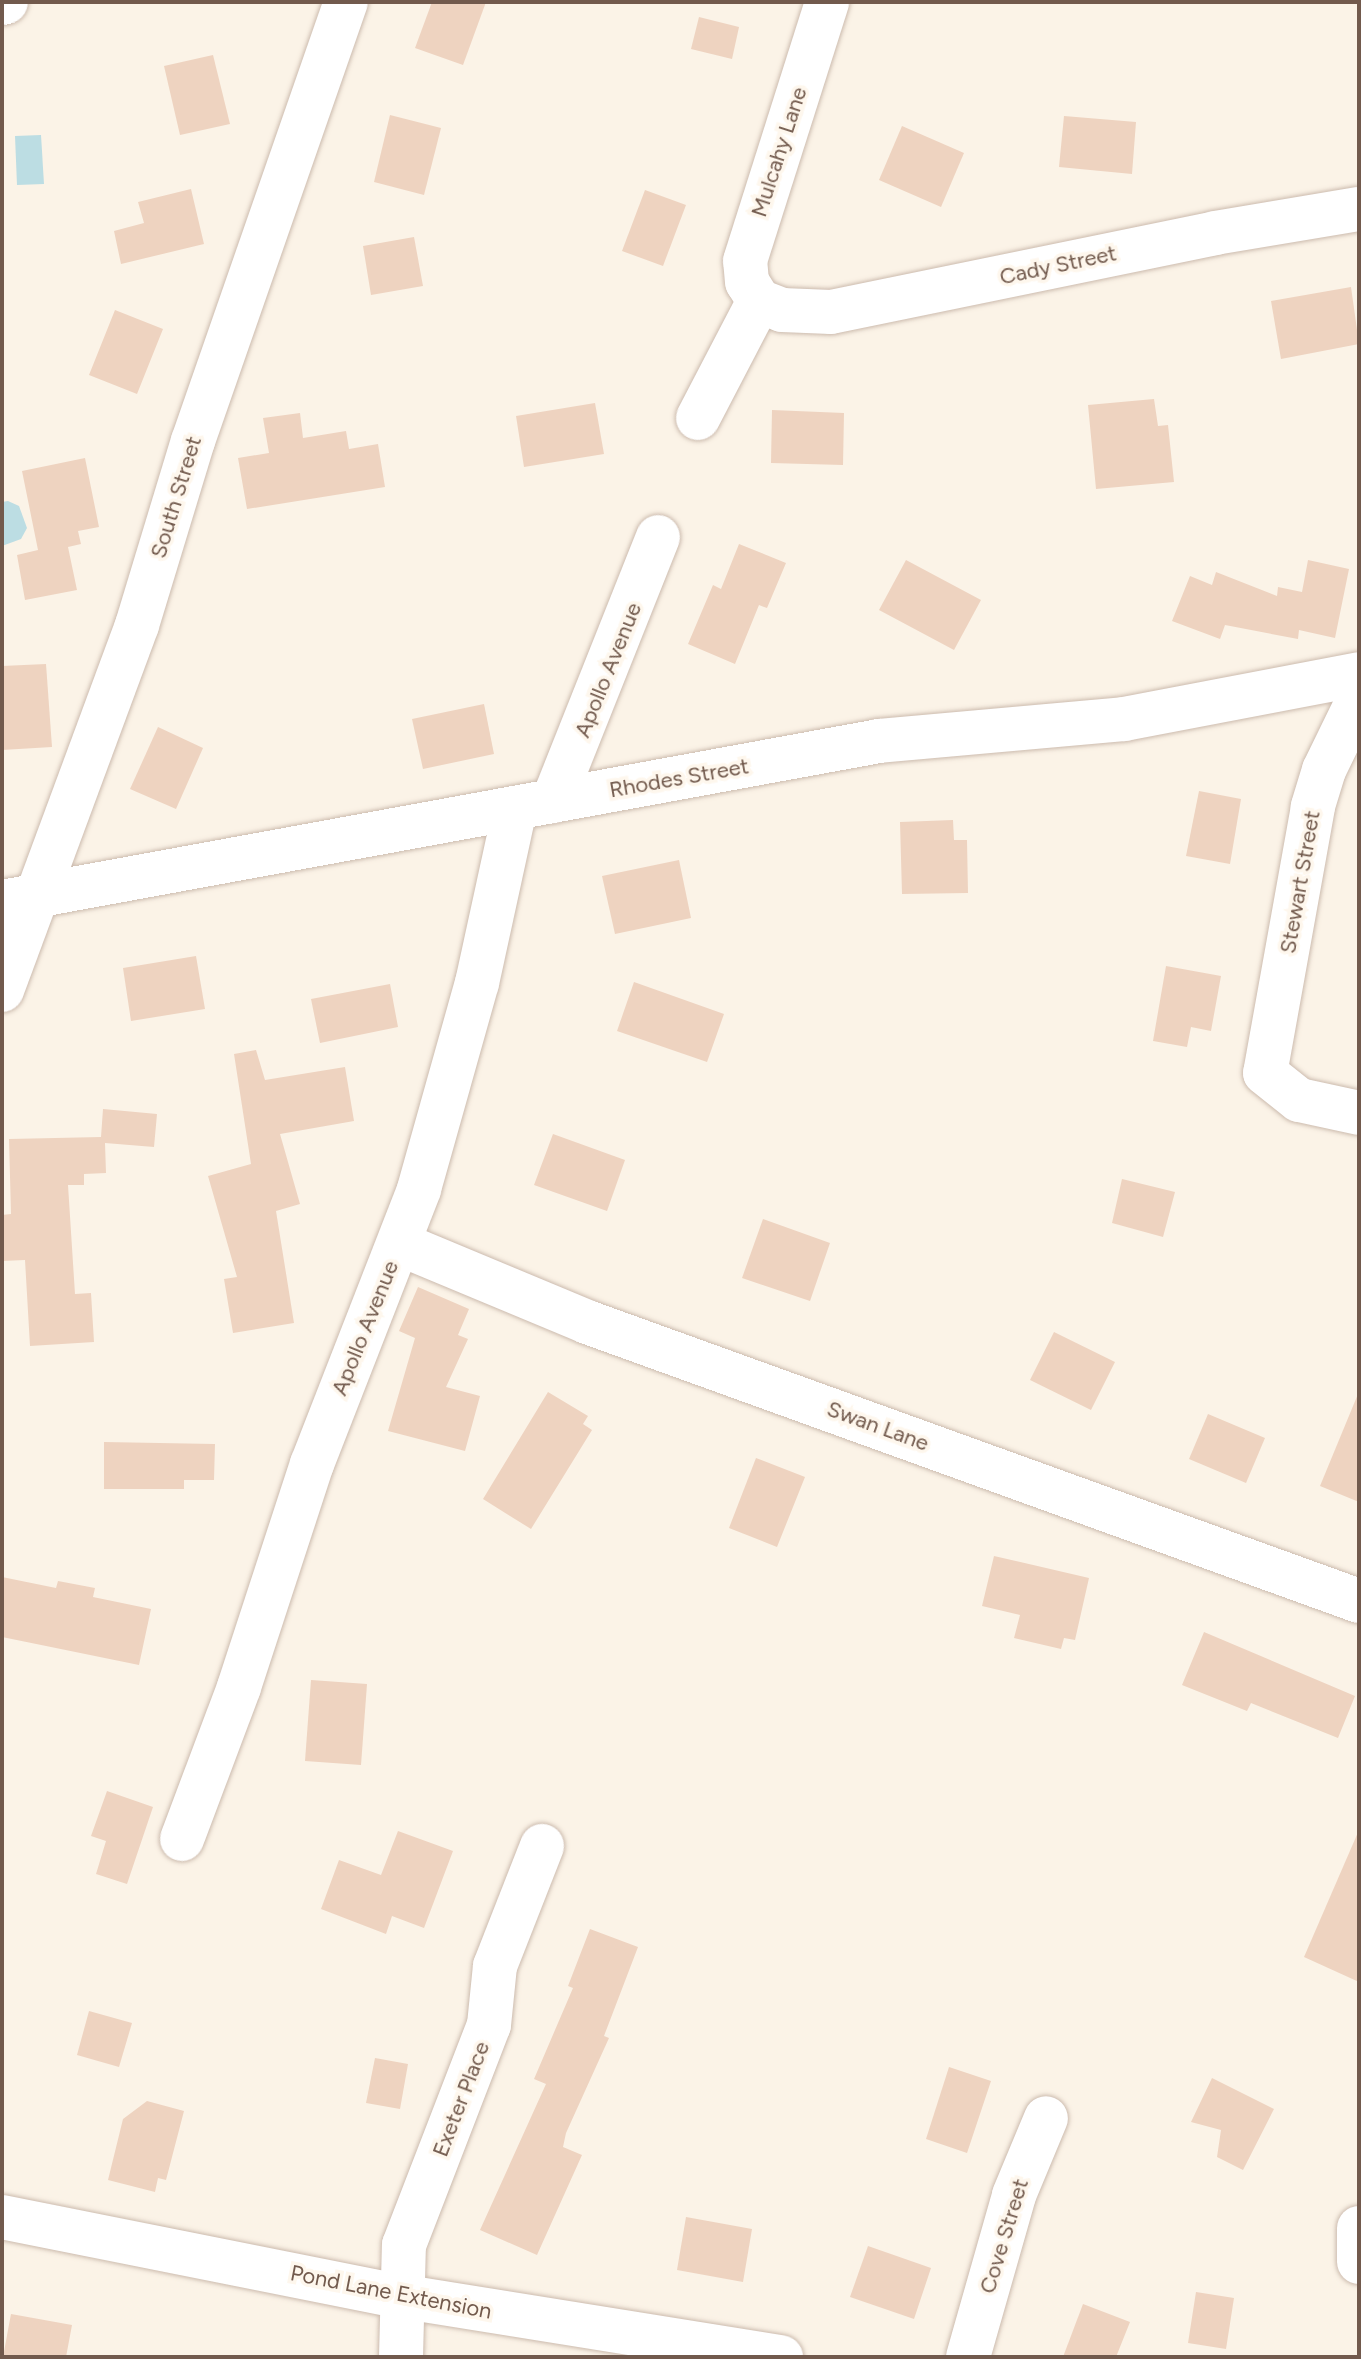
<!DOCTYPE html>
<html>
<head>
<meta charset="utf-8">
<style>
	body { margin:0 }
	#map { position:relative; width:1361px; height:2359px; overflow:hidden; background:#fbf3e7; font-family:Figtree,sans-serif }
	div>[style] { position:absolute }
	.water>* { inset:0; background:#bcdde3 }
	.building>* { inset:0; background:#eed3c0 }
	.roads { filter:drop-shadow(0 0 2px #ccbbae) drop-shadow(0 0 2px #ccbbae) }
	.minor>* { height:44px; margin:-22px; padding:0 22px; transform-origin:22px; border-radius:22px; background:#fff }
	span { translate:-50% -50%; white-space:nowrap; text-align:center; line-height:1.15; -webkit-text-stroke:7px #fef7ed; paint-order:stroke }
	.street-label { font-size:22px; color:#725a4d }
	.frame { position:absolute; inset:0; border:4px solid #725a4d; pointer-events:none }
</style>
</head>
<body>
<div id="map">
	<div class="water">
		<div style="clip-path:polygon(41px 135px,44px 184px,17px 185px,15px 136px)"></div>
		<div style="clip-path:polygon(8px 501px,19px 506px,27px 528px,21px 539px,2px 546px,2px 502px)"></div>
	</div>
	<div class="building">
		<div style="clip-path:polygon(432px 2px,486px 2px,463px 65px,415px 48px)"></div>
		<div style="clip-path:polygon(699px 17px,739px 27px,732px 59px,691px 49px)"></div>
		<div style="clip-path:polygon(213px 55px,230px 124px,180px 135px,164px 66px)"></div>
		<div style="clip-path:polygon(390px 115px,441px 128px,424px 195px,374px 182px)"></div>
		<div style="clip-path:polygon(1064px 116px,1136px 122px,1132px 174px,1059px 167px)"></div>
		<div style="clip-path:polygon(902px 126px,964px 153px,941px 207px,879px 180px)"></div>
		<div style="clip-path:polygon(191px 189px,204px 244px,121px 264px,114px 231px,144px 223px,138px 202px)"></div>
		<div style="clip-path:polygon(645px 190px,686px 205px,663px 266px,622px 251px)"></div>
		<div style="clip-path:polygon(414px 237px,423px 286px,371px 295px,363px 246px)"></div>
		<div style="clip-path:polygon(1351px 287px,1359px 344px,1281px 359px,1271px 301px)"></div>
		<div style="clip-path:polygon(115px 310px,163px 329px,137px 394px,89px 375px)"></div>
		<div style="clip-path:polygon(1154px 399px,1158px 426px,1168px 425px,1174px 482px,1096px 489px,1088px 405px)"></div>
		<div style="clip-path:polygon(595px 403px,604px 454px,524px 467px,516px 416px)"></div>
		<div style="clip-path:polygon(772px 410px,844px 413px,843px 465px,771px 463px)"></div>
		<div style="clip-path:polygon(300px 413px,303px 438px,346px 431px,349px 449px,378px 444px,385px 487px,247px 509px,238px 458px,269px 453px,263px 418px)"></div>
		<div style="clip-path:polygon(85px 458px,99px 527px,78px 531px,81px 544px,68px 547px,77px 590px,25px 600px,17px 555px,38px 550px,22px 471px)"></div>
		<div style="clip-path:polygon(739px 544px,786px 563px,767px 608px,759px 605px,735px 664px,688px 644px,713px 585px,721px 589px)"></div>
		<div style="clip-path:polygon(906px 560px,981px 600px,954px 650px,879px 610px)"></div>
		<div style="clip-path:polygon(1308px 560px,1349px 569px,1335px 638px,1299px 630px,1298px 639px,1225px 625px,1220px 639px,1172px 621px,1190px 576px,1212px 585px,1216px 572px,1277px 596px,1278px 587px,1302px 592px)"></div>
		<div style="clip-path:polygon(46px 664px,52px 747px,2px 750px,2px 666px)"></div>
		<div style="clip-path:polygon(484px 704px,494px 754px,423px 769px,412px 719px)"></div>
		<div style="clip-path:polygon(158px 727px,203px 748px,176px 809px,130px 789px)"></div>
		<div style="clip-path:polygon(1199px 791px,1241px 799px,1230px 864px,1186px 856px)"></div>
		<div style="clip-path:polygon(953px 820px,954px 840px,967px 840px,968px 893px,902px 894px,900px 822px)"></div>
		<div style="clip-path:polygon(679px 860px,691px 918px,615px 934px,602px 876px)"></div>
		<div style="clip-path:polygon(196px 956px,205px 1009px,131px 1021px,123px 968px)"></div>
		<div style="clip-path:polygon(1166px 966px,1221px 976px,1211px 1031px,1191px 1027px,1187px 1047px,1153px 1041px)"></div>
		<div style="clip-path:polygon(634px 982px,724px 1014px,707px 1062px,617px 1031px)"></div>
		<div style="clip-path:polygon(390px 984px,398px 1027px,320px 1043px,311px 999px)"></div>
		<div style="clip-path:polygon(256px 1050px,265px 1080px,345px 1067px,354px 1121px,280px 1134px,300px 1204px,276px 1211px,294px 1323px,233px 1333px,224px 1279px,237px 1277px,208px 1176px,251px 1164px,234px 1054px)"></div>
		<div style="clip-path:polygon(103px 1109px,157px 1114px,154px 1147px,105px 1143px,106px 1173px,84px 1174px,84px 1185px,68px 1185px,75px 1294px,91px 1293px,94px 1342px,30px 1346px,25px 1260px,2px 1261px,2px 1215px,11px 1214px,9px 1139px,101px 1137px)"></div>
		<div style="clip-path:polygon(553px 1134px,625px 1160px,607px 1211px,534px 1185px)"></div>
		<div style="clip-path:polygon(1122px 1179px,1175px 1192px,1163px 1237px,1112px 1223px)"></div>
		<div style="clip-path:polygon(763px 1219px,830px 1243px,810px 1301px,742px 1278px)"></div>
		<div style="clip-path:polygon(418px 1287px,469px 1309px,458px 1335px,468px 1339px,446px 1387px,480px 1396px,465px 1451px,388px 1431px,415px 1338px,399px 1331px)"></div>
		<div style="clip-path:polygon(1054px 1332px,1115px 1362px,1091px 1410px,1030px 1380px)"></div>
		<div style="clip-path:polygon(548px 1392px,588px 1416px,583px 1424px,592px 1430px,531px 1529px,483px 1499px)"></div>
		<div style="clip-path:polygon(1358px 1394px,1359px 1395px,1359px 1502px,1320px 1486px)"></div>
		<div style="clip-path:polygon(1208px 1414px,1265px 1438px,1246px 1483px,1189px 1459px)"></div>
		<div style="clip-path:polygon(104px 1442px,215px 1444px,214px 1480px,184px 1480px,184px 1489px,104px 1489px)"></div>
		<div style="clip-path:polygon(756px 1458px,805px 1477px,777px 1547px,729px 1528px)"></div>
		<div style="clip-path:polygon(994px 1556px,1089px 1578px,1075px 1640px,1064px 1638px,1061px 1649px,1014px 1638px,1020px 1615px,982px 1606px)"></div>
		<div style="clip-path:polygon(2px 1577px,56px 1588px,58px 1581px,95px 1588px,93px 1597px,151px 1609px,139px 1665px,2px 1637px)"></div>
		<div style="clip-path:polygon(1204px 1632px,1355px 1696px,1338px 1738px,1251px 1703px,1247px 1711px,1182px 1685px)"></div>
		<div style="clip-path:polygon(311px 1680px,367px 1684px,361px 1765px,305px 1761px)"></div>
		<div style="clip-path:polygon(107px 1791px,153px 1807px,127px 1884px,96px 1874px,106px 1841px,91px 1836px)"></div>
		<div style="clip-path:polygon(1359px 1830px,1359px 1982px,1304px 1957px)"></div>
		<div style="clip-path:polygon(398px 1831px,453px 1851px,424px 1928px,392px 1916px,386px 1934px,321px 1909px,339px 1860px,381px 1875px)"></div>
		<div style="clip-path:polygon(590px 1929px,638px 1947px,604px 2036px,609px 2038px,566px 2133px,563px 2147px,582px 2155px,537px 2255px,480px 2230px,546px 2084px,534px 2079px,573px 1988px,568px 1986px)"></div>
		<div style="clip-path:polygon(89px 2011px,132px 2023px,119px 2067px,77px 2055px)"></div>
		<div style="clip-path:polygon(375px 2058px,408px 2064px,400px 2109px,366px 2103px)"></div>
		<div style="clip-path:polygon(949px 2067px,991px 2081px,967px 2153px,926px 2139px)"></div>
		<div style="clip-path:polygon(1212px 2078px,1274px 2109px,1243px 2170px,1217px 2157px,1221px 2130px,1191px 2122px)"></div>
		<div style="clip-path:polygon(147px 2101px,184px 2111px,166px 2180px,158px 2178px,155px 2192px,108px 2180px,123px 2119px)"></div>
		<div style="clip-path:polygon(686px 2217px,752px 2229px,743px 2282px,677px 2270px)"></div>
		<div style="clip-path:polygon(868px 2246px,931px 2268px,914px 2319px,850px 2297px)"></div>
		<div style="clip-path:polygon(1196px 2292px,1234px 2298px,1226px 2349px,1188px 2343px)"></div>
		<div style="clip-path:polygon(1083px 2304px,1130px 2322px,1116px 2357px,1063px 2357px)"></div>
		<div style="clip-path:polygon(11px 2314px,72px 2325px,66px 2357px,3px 2357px)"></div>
	</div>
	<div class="roads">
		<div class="minor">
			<div style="left:2px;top:3px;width:4px;rotate:-14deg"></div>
			<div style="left:759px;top:301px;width:25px;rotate:21deg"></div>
			<div style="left:782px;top:310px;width:49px;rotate:2.3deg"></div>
			<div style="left:831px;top:312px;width:392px;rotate:-11.6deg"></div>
			<div style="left:1215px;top:233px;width:146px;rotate:-9.5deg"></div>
			<div style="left:759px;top:301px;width:22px;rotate:-122deg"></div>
			<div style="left:747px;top:282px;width:21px;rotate:-95deg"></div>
			<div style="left:745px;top:261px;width:272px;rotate:-72.4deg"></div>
			<div style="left:698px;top:418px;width:132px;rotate:-62.5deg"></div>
			<div style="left:1359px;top:698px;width:80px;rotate:115.9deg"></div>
			<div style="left:1324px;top:770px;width:39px;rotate:107deg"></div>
			<div style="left:1313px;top:807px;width:270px;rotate:100.2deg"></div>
			<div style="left:1265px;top:1073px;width:43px;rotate:38.5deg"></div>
			<div style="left:1299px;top:1100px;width:61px;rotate:12.2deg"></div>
			<div style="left:553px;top:801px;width:284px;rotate:-68.3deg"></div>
			<div style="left:2px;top:902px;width:892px;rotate:-10.4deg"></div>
			<div style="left:879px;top:741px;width:246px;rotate:-5.1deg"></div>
			<div style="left:1124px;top:719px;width:239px;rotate:-10.8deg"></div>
			<div style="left:2px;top:990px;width:389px;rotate:-69.7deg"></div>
			<div style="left:137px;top:625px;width:192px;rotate:-73.1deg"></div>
			<div style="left:193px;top:441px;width:465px;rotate:-70.8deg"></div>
			<div style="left:400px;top:1244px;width:203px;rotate:22.6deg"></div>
			<div style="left:587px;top:1322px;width:821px;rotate:19.87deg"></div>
			<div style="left:182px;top:1839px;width:162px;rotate:-69.4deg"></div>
			<div style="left:239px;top:1687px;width:235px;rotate:-71.9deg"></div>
			<div style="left:312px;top:1464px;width:295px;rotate:-68.7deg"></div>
			<div style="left:419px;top:1189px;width:214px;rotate:-74.3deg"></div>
			<div style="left:477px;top:983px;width:179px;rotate:-77.7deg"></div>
			<div style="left:2px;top:2217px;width:405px;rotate:11.3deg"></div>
			<div style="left:399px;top:2296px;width:387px;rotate:9.1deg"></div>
			<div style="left:1359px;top:2228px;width:34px;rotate:90deg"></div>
			<div style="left:401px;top:2357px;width:112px;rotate:-88.5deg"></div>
			<div style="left:404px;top:2245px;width:236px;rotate:-68.9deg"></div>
			<div style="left:489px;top:2025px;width:59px;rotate:-84.2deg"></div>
			<div style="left:495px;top:1966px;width:129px;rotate:-68.6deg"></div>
			<div style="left:968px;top:2357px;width:168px;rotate:-74.1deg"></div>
			<div style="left:1014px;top:2195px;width:83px;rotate:-67.4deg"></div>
		</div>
	</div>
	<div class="street-label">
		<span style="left:779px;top:152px;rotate:-72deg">Mulcahy Lane</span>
		<span style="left:1058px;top:265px;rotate:-12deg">Cady Street</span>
		<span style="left:176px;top:497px;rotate:-73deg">South Street</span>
		<span style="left:608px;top:670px;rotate:-68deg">Apollo Avenue</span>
		<span style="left:679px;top:778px;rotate:-10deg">Rhodes Street</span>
		<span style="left:1300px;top:882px;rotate:-80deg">Stewart Street</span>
		<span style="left:365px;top:1328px;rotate:-68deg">Apollo Avenue</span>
		<span style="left:878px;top:1426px;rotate:20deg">Swan Lane</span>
		<span style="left:461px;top:2099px;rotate:-69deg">Exeter Place</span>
		<span style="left:1004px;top:2236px;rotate:-73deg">Cove Street</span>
		<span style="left:391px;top:2292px;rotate:11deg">Pond Lane Extension</span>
	</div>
	<div class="frame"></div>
</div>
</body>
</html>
